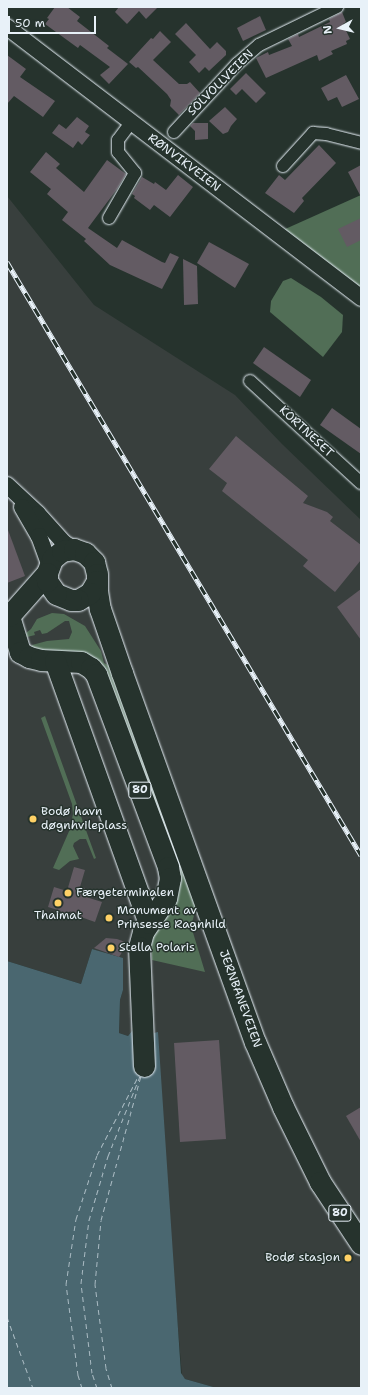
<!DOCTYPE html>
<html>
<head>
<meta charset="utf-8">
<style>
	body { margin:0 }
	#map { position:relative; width:368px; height:1395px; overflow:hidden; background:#26332d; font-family:"Shantell Sans",sans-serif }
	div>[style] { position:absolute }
	.built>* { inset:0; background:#383f3d }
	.green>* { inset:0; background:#516e56 }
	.water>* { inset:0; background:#4a6770 }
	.ferry>* { height:1px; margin-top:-0.5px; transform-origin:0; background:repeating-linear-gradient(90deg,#a9bac2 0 5px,transparent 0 9px) }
	.building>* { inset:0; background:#635b63 }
	.roads { filter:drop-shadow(0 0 1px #e8f1f8) drop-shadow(0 0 1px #e8f1f8) }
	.street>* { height:12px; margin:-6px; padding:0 6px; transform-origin:6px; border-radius:6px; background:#26332d }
	.secondary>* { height:16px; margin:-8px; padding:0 8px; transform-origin:8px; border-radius:8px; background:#26332d }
	.highway>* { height:21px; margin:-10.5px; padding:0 10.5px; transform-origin:10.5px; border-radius:10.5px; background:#26332d }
	.rail>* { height:4.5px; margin-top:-2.25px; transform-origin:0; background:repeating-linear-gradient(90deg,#26332d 0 9px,#e8f1f8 0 18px); box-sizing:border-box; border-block:1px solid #e8f1f8 }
	.dots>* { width:11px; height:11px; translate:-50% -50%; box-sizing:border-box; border:2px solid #26332d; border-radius:50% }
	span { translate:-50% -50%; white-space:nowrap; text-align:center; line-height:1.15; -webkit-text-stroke:3px #26332d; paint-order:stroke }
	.shield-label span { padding:1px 3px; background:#26332d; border:1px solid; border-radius:3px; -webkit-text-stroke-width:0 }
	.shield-label { font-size:11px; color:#e8f1f8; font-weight:700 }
	.street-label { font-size:12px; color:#e8f1f8 }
	.poi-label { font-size:12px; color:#e8f1f8 }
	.left { translate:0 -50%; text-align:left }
	.right { translate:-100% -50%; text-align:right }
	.frame { position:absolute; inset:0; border:8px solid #e8f1f8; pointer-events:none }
	.north { position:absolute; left:320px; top:8px; width:40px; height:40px; -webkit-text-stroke:3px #26332d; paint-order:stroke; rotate:262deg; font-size:11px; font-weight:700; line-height:16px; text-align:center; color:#e8f1f8 }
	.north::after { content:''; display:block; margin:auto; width:14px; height:18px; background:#e8f1f8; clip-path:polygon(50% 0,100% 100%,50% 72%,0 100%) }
	.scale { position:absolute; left:8px; top:16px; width:88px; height:18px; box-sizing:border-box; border:2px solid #e8f1f8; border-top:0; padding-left:5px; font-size:12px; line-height:14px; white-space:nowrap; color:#e8f1f8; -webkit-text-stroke:3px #26332d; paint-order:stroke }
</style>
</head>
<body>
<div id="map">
	<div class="built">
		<div style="clip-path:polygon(7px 196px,94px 305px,235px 395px,282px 444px,361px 520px,361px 1388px,217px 1388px,185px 1379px,182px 1376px,153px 1033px,132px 1031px,128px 1036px,119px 1033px,120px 1000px,123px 990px,122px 958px,92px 949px,81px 984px,7px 961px)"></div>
	</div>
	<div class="green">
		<div style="clip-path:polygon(361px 195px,361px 290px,283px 230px)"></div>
		<div style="clip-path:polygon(291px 278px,321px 297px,343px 315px,342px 332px,323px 357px,270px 312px,271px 301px,283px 281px)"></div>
		<div style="clip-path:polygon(52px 613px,64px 614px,85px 626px,101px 651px,104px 663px,110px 666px,195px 900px,195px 912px,191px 926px,205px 972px,152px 960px,151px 940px,172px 908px,103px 671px,31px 648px,32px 645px,47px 641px,69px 639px,72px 632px,69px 621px,65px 621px,47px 633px,42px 634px,40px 630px,34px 632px,35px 635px,27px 637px,26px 633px,31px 629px,37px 619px)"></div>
		<div style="clip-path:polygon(45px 716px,96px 858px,94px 859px,86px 839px,80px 839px,74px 843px,73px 846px,79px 859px,70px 861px,59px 870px,53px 868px,70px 829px,73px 814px,72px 804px,41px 718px)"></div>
	</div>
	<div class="water">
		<div style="clip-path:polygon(92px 949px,123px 958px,123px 990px,120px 1000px,119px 1033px,128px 1036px,132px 1031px,153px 1031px,154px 1033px,158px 1032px,181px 1373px,185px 1379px,217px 1388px,7px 1388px,7px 961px,81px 984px)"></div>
	</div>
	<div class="ferry">
		<div style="left:7px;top:1317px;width:76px;rotate:69.9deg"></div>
		<div style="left:82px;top:1388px;width:14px;rotate:-107deg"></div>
		<div style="left:78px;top:1375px;width:92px;rotate:-97.5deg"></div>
		<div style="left:66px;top:1284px;width:66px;rotate:-81.3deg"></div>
		<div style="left:76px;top:1219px;width:67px;rotate:-71.8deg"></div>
		<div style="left:97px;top:1155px;width:90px;rotate:-62.3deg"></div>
		<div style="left:97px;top:1388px;width:16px;rotate:-108deg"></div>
		<div style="left:92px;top:1373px;width:91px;rotate:-97deg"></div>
		<div style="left:81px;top:1283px;width:64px;rotate:-82.8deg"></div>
		<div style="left:89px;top:1220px;width:67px;rotate:-73.5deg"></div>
		<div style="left:108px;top:1156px;width:86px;rotate:-68.2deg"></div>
		<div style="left:112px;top:1388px;width:21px;rotate:-107deg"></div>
		<div style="left:106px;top:1368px;width:85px;rotate:-97.5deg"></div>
		<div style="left:95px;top:1284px;width:64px;rotate:-84.6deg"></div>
		<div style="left:101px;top:1220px;width:149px;rotate:-74.5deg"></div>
	</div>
	<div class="building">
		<div style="clip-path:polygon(55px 7px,67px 7px,80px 17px,77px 21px,109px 46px,107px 48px,128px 64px,109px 84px,100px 75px,110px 67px,80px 45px,78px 48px,45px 24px,49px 19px,47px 18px)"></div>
		<div style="clip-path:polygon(119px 7px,158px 7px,146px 19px,139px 11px,127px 24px,115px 12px)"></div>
		<div style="clip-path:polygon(342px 12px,346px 22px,343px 24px,350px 39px,346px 41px,347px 44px,331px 51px,333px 54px,319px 61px,317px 55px,266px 78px,256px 58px,268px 52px,269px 55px,292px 46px,288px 39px,298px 34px,299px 37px,330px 22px,329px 19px)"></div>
		<div style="clip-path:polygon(260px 16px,266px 30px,243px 41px,237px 28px)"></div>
		<div style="clip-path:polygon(186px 23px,210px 49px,217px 42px,226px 51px,226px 55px,209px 71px,205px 67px,199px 73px,189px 62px,196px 55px,175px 34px)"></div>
		<div style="clip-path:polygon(160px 31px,171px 42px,153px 60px,179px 84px,187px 84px,190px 82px,200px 93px,179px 115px,170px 106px,171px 100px,167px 94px,138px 67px,136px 68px,129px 62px,151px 38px,153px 39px)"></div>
		<div style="clip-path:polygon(7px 55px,26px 69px,20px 77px,55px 101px,43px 117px,14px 96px,7px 104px)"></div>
		<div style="clip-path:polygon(246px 73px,266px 93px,256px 103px,242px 89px,236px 95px,230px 89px)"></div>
		<div style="clip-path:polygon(346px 75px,359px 99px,342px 107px,337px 97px,328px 101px,321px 88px)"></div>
		<div style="clip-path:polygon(225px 107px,237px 119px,231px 126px,228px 132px,223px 134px,209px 121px)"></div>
		<div style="clip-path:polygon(77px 117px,89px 126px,85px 132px,90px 135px,82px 145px,78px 141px,73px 148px,52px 133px,59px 124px,66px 129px)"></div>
		<div style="clip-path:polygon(193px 123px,208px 123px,208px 139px,195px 140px,195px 131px,190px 126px)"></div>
		<div style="clip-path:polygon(319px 145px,336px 163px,302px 198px,304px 201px,294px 213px,265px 193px,279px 175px,285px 180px)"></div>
		<div style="clip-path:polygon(46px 152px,60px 164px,56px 168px,84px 192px,107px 160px,126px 174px,117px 189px,88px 228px,117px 248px,122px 240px,162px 262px,165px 263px,170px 253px,179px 257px,162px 289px,110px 265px,84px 241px,86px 239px,62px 220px,68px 212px,47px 194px,51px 189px,30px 172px)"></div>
		<div style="clip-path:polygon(361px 165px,361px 197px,348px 172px)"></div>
		<div style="clip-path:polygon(178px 175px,193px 187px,170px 217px,154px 205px,150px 210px,134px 198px,135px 196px,132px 194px,142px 177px,154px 184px,155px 182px,166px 190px)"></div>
		<div style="clip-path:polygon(361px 218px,361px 240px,347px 247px,338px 229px)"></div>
		<div style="clip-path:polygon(209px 242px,249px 264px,235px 288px,197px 263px)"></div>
		<div style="clip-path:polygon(183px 259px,197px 266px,198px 304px,184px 305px)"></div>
		<div style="clip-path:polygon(264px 347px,311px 380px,300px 397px,253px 363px)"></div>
		<div style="clip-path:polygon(332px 408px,361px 429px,361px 454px,320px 425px)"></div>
		<div style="clip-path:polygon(236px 436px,308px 496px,303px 503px,327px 512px,333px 517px,330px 521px,361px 545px,361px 560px,335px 592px,303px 566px,308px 560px,222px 491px,227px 483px,209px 469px)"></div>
		<div style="clip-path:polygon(8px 530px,25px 576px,7px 583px,7px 531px)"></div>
		<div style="clip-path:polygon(361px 589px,361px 640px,337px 607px)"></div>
		<div style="clip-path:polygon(74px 867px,85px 870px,80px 887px,85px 888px,83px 896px,102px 902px,95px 922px,75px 915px,59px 915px,61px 911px,48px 907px,54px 887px,67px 891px)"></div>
		<div style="clip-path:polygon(106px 938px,117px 939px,128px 943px,119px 957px,94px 948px)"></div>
		<div style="clip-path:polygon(219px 1040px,226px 1139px,180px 1142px,174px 1043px)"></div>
		<div style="clip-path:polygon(361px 1107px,361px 1142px,346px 1116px)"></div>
	</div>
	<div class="roads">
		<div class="street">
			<div style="left:174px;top:132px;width:93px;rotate:-47.2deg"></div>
			<div style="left:237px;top:64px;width:29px;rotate:-41deg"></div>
			<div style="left:259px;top:45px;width:87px;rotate:-26deg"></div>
			<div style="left:283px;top:166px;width:45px;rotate:-47.7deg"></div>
			<div style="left:313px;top:133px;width:13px;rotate:4deg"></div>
			<div style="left:326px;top:134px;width:36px;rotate:14deg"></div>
			<div style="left:109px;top:218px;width:52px;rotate:-60deg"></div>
			<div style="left:135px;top:173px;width:27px;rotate:-129deg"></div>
			<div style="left:118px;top:152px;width:12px;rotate:-90deg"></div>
			<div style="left:118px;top:140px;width:21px;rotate:-53deg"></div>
			<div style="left:250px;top:381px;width:151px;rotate:42.6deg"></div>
		</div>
		<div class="secondary">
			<div style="left:7px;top:27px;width:446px;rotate:37.4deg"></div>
			<div style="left:7px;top:485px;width:42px;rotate:43.1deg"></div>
			<div style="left:38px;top:514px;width:39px;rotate:48deg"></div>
			<div style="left:64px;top:543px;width:12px;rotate:31deg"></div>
			<div style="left:22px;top:507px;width:34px;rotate:60deg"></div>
			<div style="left:39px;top:536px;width:30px;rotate:70deg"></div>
		</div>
		<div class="highway">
			<div style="left:97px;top:581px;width:10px;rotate:90deg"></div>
			<div style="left:97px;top:591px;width:18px;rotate:81deg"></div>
			<div style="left:100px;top:609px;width:68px;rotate:71deg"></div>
			<div style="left:122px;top:673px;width:392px;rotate:70.2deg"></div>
			<div style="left:255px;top:1042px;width:71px;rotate:66.7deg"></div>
			<div style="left:283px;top:1107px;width:84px;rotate:63.7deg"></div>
			<div style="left:320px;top:1182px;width:74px;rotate:56.5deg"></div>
			<div style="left:9px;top:616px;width:38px;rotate:73deg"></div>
			<div style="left:20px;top:652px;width:10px;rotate:29deg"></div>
			<div style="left:29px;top:657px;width:12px;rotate:14deg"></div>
			<div style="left:41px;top:660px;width:40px;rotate:2.9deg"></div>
			<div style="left:81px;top:662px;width:12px;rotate:31deg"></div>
			<div style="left:91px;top:668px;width:8px;rotate:50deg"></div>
			<div style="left:96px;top:674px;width:206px;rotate:69.5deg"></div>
			<div style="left:168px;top:867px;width:11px;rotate:80deg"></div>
			<div style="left:170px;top:878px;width:20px;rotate:101deg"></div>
			<div style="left:166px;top:898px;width:41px;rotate:124.1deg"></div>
			<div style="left:143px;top:932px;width:16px;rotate:105deg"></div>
			<div style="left:139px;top:947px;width:119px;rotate:87.6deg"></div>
			<div style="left:9px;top:616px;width:57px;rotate:-48.5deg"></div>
			<div style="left:47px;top:573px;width:15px;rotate:-70deg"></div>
			<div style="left:52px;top:559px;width:13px;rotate:-39deg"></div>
			<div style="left:62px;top:551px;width:12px;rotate:-9deg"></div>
			<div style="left:74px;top:549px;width:12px;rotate:20deg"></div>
			<div style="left:85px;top:553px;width:13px;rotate:45deg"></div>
			<div style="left:94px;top:562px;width:12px;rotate:76deg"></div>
			<div style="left:97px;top:574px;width:7px;rotate:90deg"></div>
			<div style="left:97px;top:581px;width:14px;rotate:120deg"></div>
			<div style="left:90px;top:593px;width:14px;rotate:150deg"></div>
			<div style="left:78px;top:600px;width:7px;rotate:180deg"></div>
			<div style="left:71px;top:600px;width:16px;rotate:-158deg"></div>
			<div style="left:56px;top:594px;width:16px;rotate:-125deg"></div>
			<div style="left:47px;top:581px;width:8px;rotate:-90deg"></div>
			<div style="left:55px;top:661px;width:278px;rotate:70.3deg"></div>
		</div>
	</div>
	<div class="rail">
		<div style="left:7px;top:262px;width:691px;rotate:59.16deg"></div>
	</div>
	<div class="dots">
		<div style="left:33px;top:819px;background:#ffd166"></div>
		<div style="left:68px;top:893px;background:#ffd166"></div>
		<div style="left:58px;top:903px;background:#ffd166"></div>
		<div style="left:109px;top:918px;background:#ffd166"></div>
		<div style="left:111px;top:948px;background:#ffd166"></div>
		<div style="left:348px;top:1258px;background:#ffd166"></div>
	</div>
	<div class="shield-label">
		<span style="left:140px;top:790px">80</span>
		<span style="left:340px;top:1213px">80</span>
	</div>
	<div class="street-label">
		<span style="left:221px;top:83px;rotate:-45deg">SOLVOLLVEIEN</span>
		<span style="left:184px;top:163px;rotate:37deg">RØNVIKVEIEN</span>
		<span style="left:306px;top:432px;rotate:43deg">KORTNESET</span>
		<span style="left:240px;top:999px;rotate:70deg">JERNBANEVEIEN</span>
	</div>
	<div class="poi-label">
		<span class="left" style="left:41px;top:819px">Bodø havn<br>døgnhvileplass</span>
		<span class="left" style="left:76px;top:893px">Færgeterminalen</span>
		<span class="left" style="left:117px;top:918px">Monument av<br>Prinsesse Ragnhild</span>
		<span style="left:58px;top:916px">Thaimat</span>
		<span class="left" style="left:119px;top:948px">Stella Polaris</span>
		<span class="right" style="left:340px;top:1258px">Bodø stasjon</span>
	</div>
	<div class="frame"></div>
	<div class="north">N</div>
	<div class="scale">50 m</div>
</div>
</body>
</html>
